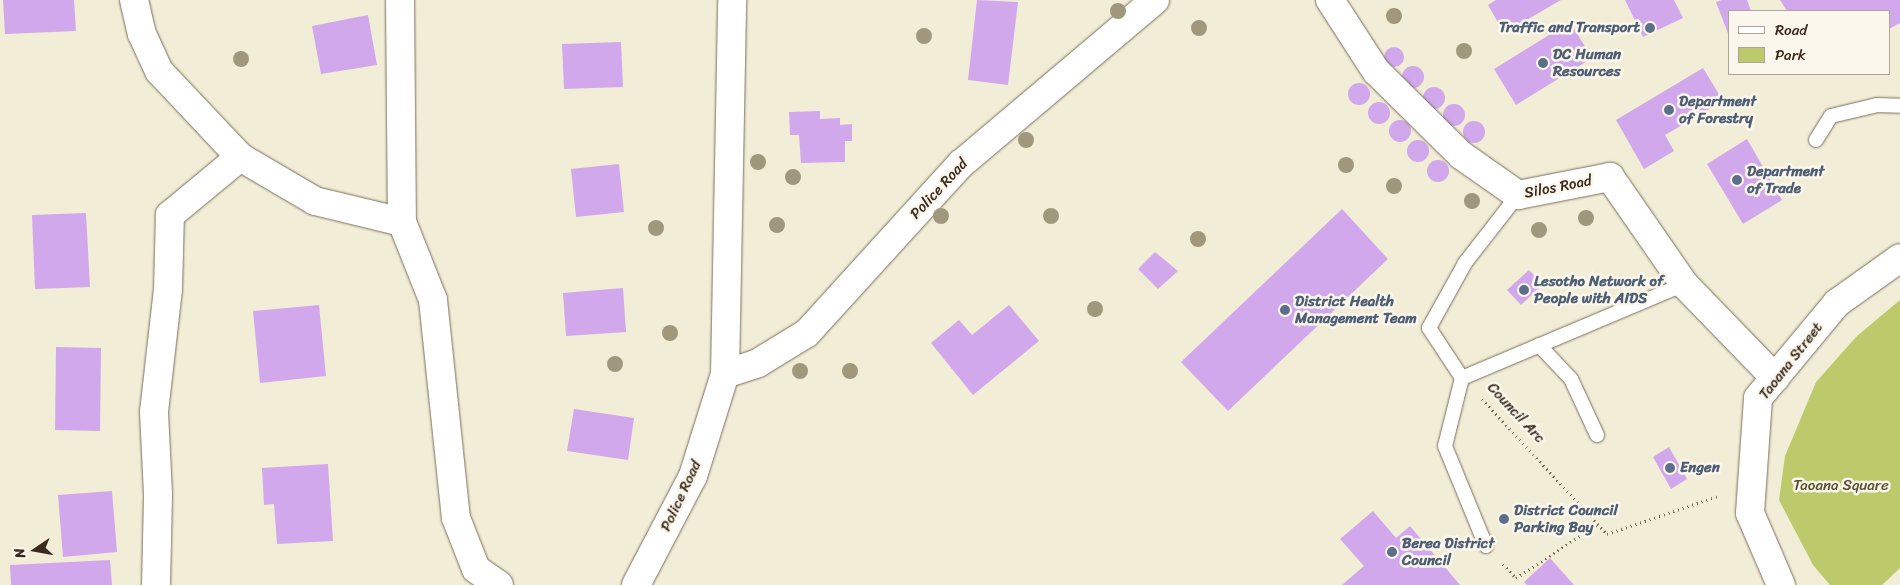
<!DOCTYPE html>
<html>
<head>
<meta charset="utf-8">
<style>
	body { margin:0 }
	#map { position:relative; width:1900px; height:585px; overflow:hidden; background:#f2edd6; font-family:Sriracha,sans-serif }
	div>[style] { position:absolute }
	.green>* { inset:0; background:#bdca6c }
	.building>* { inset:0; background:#d1a8ec }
	.round { border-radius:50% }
	.path>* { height:3px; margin-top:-1.5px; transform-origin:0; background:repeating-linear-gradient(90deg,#7b6e5e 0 1px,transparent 0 5px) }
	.roads { filter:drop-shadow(0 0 1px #7b6e5e) drop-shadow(0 0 1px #7b6e5e) }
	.service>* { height:14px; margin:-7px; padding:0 7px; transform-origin:7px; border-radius:7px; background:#fff }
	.minor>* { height:28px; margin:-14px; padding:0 14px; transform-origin:14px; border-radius:14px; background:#fff }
	.trees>* { width:16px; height:16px; margin:-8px; border-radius:50%; background:#a0987c }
	.dots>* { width:14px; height:14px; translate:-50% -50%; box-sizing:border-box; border:2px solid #fbf7ec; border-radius:50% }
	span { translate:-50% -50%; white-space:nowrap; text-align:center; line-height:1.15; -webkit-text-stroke:5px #fbf7ec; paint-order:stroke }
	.service-label { font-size:15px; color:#4e5e75; font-weight:700 }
	.right { translate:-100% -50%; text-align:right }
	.left { translate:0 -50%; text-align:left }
	.street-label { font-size:15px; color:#3b2a1e }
	.park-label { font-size:15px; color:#5c5232 }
	.legend { position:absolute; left:1728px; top:10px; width:162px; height:65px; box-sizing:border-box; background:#fbf7ec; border:1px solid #aea59a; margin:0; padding:6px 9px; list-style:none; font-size:15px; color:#3b2a1e }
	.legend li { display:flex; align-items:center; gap:10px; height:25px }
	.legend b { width:25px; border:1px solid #aea59a }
	.north { position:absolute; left:10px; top:525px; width:50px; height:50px; -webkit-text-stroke:4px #fbf7ec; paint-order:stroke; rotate:258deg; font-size:14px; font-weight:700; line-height:20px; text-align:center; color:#3b2a1e }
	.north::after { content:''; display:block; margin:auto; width:18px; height:22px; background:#3b2a1e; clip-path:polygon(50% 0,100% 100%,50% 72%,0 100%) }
</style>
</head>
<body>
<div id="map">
	<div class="green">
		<div style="clip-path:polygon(1900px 300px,1900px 568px,1882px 585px,1830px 585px,1813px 565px,1779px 500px,1785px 456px,1816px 382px,1857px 336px)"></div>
	</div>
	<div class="building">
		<div style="clip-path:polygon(3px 0,74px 0,76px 31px,5px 34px)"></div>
		<div style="clip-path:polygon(977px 0,1018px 2px,1008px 85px,968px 80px)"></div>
		<div style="clip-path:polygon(1496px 0,1561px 0,1504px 33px,1488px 5px)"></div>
		<div style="clip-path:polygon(1625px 0,1674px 0,1683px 18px,1643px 37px)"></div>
		<div style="clip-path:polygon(1722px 0,1747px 0,1751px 11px,1729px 11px,1729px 36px,1716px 2px)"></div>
		<div style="clip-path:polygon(1780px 0,1900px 0,1900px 23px,1889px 29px,1889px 11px,1787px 11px)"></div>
		<div style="clip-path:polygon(368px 15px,377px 65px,321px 74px,312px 26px)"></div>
		<div style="clip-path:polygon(1570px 22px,1592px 58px,1516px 105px,1494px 69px)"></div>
		<div style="clip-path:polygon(621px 42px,623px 87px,564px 89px,562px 44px)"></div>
		<div class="round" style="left:1384px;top:47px;width:20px;height:20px"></div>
		<div class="round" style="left:1402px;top:66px;width:22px;height:22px"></div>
		<div style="clip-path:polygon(1703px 68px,1723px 101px,1665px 135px,1674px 151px,1644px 169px,1616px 120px)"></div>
		<div class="round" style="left:1348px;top:83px;width:22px;height:22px"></div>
		<div class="round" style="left:1423px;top:87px;width:22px;height:22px"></div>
		<div class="round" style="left:1368px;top:102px;width:22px;height:22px"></div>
		<div class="round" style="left:1443px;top:104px;width:22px;height:22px"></div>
		<div style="clip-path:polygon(820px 111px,820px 119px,840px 118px,840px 125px,852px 124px,852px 141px,845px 141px,845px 162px,801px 163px,799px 135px,790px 135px,789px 112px)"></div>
		<div class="round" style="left:1389px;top:120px;width:22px;height:22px"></div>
		<div class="round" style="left:1463px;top:121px;width:22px;height:22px"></div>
		<div style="clip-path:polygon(1747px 139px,1782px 200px,1743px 224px,1707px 164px)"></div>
		<div class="round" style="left:1407px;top:140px;width:22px;height:22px"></div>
		<div class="round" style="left:1427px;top:160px;width:22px;height:22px"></div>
		<div style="clip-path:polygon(619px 164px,624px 212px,576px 217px,571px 169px)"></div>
		<div style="clip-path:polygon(1342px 209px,1388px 259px,1228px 411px,1181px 362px)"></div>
		<div style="clip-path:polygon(86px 213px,90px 287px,35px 289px,32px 215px)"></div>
		<div style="clip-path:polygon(1155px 252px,1178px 271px,1158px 289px,1138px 269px)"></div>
		<div style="clip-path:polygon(1529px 270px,1543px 284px,1521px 305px,1507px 290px)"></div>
		<div style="clip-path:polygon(623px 288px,626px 332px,566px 336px,563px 293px)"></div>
		<div style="clip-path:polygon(319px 305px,326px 376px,260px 383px,253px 311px)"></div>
		<div style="clip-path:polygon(1009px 305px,1039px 341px,973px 395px,931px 343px,959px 320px,972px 335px)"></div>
		<div style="clip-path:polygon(56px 347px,101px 348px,100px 431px,55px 430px)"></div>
		<div style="clip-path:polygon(574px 409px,634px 418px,628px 460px,567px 451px)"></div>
		<div style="clip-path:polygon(1669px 447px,1687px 479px,1671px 489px,1653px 457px)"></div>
		<div style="clip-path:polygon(328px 464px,333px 541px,277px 544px,274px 504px,264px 505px,262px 468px)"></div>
		<div style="clip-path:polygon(112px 491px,117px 552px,63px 557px,58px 495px)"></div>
		<div style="clip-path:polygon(1373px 511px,1396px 538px,1410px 526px,1460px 585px,1342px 585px,1364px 566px,1340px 539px)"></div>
		<div style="clip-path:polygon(1550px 558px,1574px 585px,1527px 585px,1524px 582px)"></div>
		<div style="clip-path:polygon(110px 560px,112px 585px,11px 585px,10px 565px)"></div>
	</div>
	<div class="path">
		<div style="left:1482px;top:399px;width:184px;rotate:47.2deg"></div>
		<div style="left:1607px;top:534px;width:117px;rotate:-18.9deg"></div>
		<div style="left:1503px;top:564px;width:19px;rotate:47deg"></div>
		<div style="left:1516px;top:578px;width:98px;rotate:-33.4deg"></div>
	</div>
	<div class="roads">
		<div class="service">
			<div style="left:1816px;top:140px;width:28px;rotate:-58deg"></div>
			<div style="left:1831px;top:116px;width:47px;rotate:-13.4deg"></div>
			<div style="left:1877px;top:105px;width:23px;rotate:2deg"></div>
			<div style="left:1539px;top:345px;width:47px;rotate:46.7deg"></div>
			<div style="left:1571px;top:379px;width:62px;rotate:65.1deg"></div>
			<div style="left:1462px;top:378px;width:241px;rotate:-22.9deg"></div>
			<div style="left:1486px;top:546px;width:108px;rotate:-112.3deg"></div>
			<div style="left:1445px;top:446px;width:70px;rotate:-76deg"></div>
			<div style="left:1462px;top:378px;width:60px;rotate:-123.4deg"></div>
			<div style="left:1429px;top:328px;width:74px;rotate:-61deg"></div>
			<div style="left:1465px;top:263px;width:86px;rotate:-52.1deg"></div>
		</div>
		<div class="minor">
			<div style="left:134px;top:0;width:35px;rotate:77deg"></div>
			<div style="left:142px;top:34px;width:41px;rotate:65.3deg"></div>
			<div style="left:159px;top:71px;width:118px;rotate:46.7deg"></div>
			<div style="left:240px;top:157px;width:87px;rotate:30.4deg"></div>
			<div style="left:315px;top:201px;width:89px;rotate:13.6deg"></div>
			<div style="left:400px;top:0;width:222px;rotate:89.5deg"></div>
			<div style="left:402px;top:222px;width:84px;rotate:68.3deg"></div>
			<div style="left:433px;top:300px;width:219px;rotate:84deg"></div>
			<div style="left:456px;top:518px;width:55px;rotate:68.6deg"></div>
			<div style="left:476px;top:569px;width:28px;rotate:35deg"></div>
			<div style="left:1330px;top:0;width:85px;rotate:57.1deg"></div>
			<div style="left:1376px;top:71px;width:120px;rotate:44.7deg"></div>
			<div style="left:1461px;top:155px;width:70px;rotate:35.1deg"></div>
			<div style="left:1518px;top:195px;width:94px;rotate:-11.1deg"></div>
			<div style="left:1610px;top:177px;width:130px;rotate:55.3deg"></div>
			<div style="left:1684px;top:284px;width:131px;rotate:45.9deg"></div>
			<div style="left:725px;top:374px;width:35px;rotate:-18deg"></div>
			<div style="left:758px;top:363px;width:57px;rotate:-31.5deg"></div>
			<div style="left:807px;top:333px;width:229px;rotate:-47.7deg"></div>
			<div style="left:961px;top:164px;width:254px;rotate:-40.2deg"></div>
			<div style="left:156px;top:585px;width:91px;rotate:-88.7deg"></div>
			<div style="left:158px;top:494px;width:82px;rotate:-92.8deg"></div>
			<div style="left:154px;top:412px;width:124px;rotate:-83.5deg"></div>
			<div style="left:168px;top:289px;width:74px;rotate:-88.5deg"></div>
			<div style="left:170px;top:215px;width:91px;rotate:-39.6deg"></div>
			<div style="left:636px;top:585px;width:123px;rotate:-62.4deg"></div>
			<div style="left:693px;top:476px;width:107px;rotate:-72.6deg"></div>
			<div style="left:725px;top:374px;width:374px;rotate:-88.9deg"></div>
			<div style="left:1781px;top:585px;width:78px;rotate:-113.3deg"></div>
			<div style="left:1750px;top:513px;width:115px;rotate:-86deg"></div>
			<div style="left:1758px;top:398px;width:124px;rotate:-50.3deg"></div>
			<div style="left:1837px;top:303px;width:77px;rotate:-35.5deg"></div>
		</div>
	</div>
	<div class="trees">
		<div style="left:1118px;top:11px"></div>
		<div style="left:1394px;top:16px"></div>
		<div style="left:1199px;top:28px"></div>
		<div style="left:924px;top:36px"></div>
		<div style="left:1464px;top:51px"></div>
		<div style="left:241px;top:59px"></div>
		<div style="left:1026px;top:140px"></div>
		<div style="left:758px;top:162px"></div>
		<div style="left:1346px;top:165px"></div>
		<div style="left:793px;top:177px"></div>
		<div style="left:1394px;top:186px"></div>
		<div style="left:1472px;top:201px"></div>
		<div style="left:941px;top:216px"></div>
		<div style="left:1051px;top:216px"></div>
		<div style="left:1586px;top:218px"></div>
		<div style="left:777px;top:225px"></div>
		<div style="left:656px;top:228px"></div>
		<div style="left:1539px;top:230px"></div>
		<div style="left:1198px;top:239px"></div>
		<div style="left:1095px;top:309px"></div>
		<div style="left:670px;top:333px"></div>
		<div style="left:615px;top:364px"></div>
		<div style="left:800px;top:371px"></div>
		<div style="left:850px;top:371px"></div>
	</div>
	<div class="dots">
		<div style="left:1650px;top:28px;background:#5c6f8a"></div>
		<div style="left:1543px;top:63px;background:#5c6f8a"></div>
		<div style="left:1669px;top:110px;background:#5c6f8a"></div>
		<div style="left:1737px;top:180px;background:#5c6f8a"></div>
		<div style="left:1524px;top:290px;background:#5c6f8a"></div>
		<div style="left:1285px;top:310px;background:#5c6f8a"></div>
		<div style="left:1670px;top:468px;background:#5c6f8a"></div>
		<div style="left:1504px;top:519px;background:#5c6f8a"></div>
		<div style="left:1392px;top:552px;background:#5c6f8a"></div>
	</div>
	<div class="service-label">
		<span class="right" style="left:1640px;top:28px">Traffic and Transport</span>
		<span class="left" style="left:1553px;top:63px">DC Human<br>Resources</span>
		<span class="left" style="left:1679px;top:110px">Department<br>of Forestry</span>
		<span class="left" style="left:1747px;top:180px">Department<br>of Trade</span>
		<span class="left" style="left:1534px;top:290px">Lesotho Network of<br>People with AIDS</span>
		<span class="left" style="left:1295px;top:310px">District Health<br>Management Team</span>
		<span class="left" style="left:1680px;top:468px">Engen</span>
		<span class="left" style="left:1514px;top:519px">District Council<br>Parking Bay</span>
		<span class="left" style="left:1402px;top:552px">Berea District<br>Council</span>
	</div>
	<div class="street-label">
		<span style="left:1558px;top:187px;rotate:-11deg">Silos Road</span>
		<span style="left:939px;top:189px;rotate:-47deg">Police Road</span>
		<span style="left:1791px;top:361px;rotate:-52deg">Taoana Street</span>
		<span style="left:1516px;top:413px;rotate:47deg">Council Arc</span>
		<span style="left:681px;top:496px;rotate:-65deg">Police Road</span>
	</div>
	<div class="park-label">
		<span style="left:1841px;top:486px">Taoana Square</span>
	</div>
	<ul class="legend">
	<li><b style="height:6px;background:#fff"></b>Road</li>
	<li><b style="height:14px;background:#bdca6c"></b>Park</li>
	</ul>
	<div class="north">N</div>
</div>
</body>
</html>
